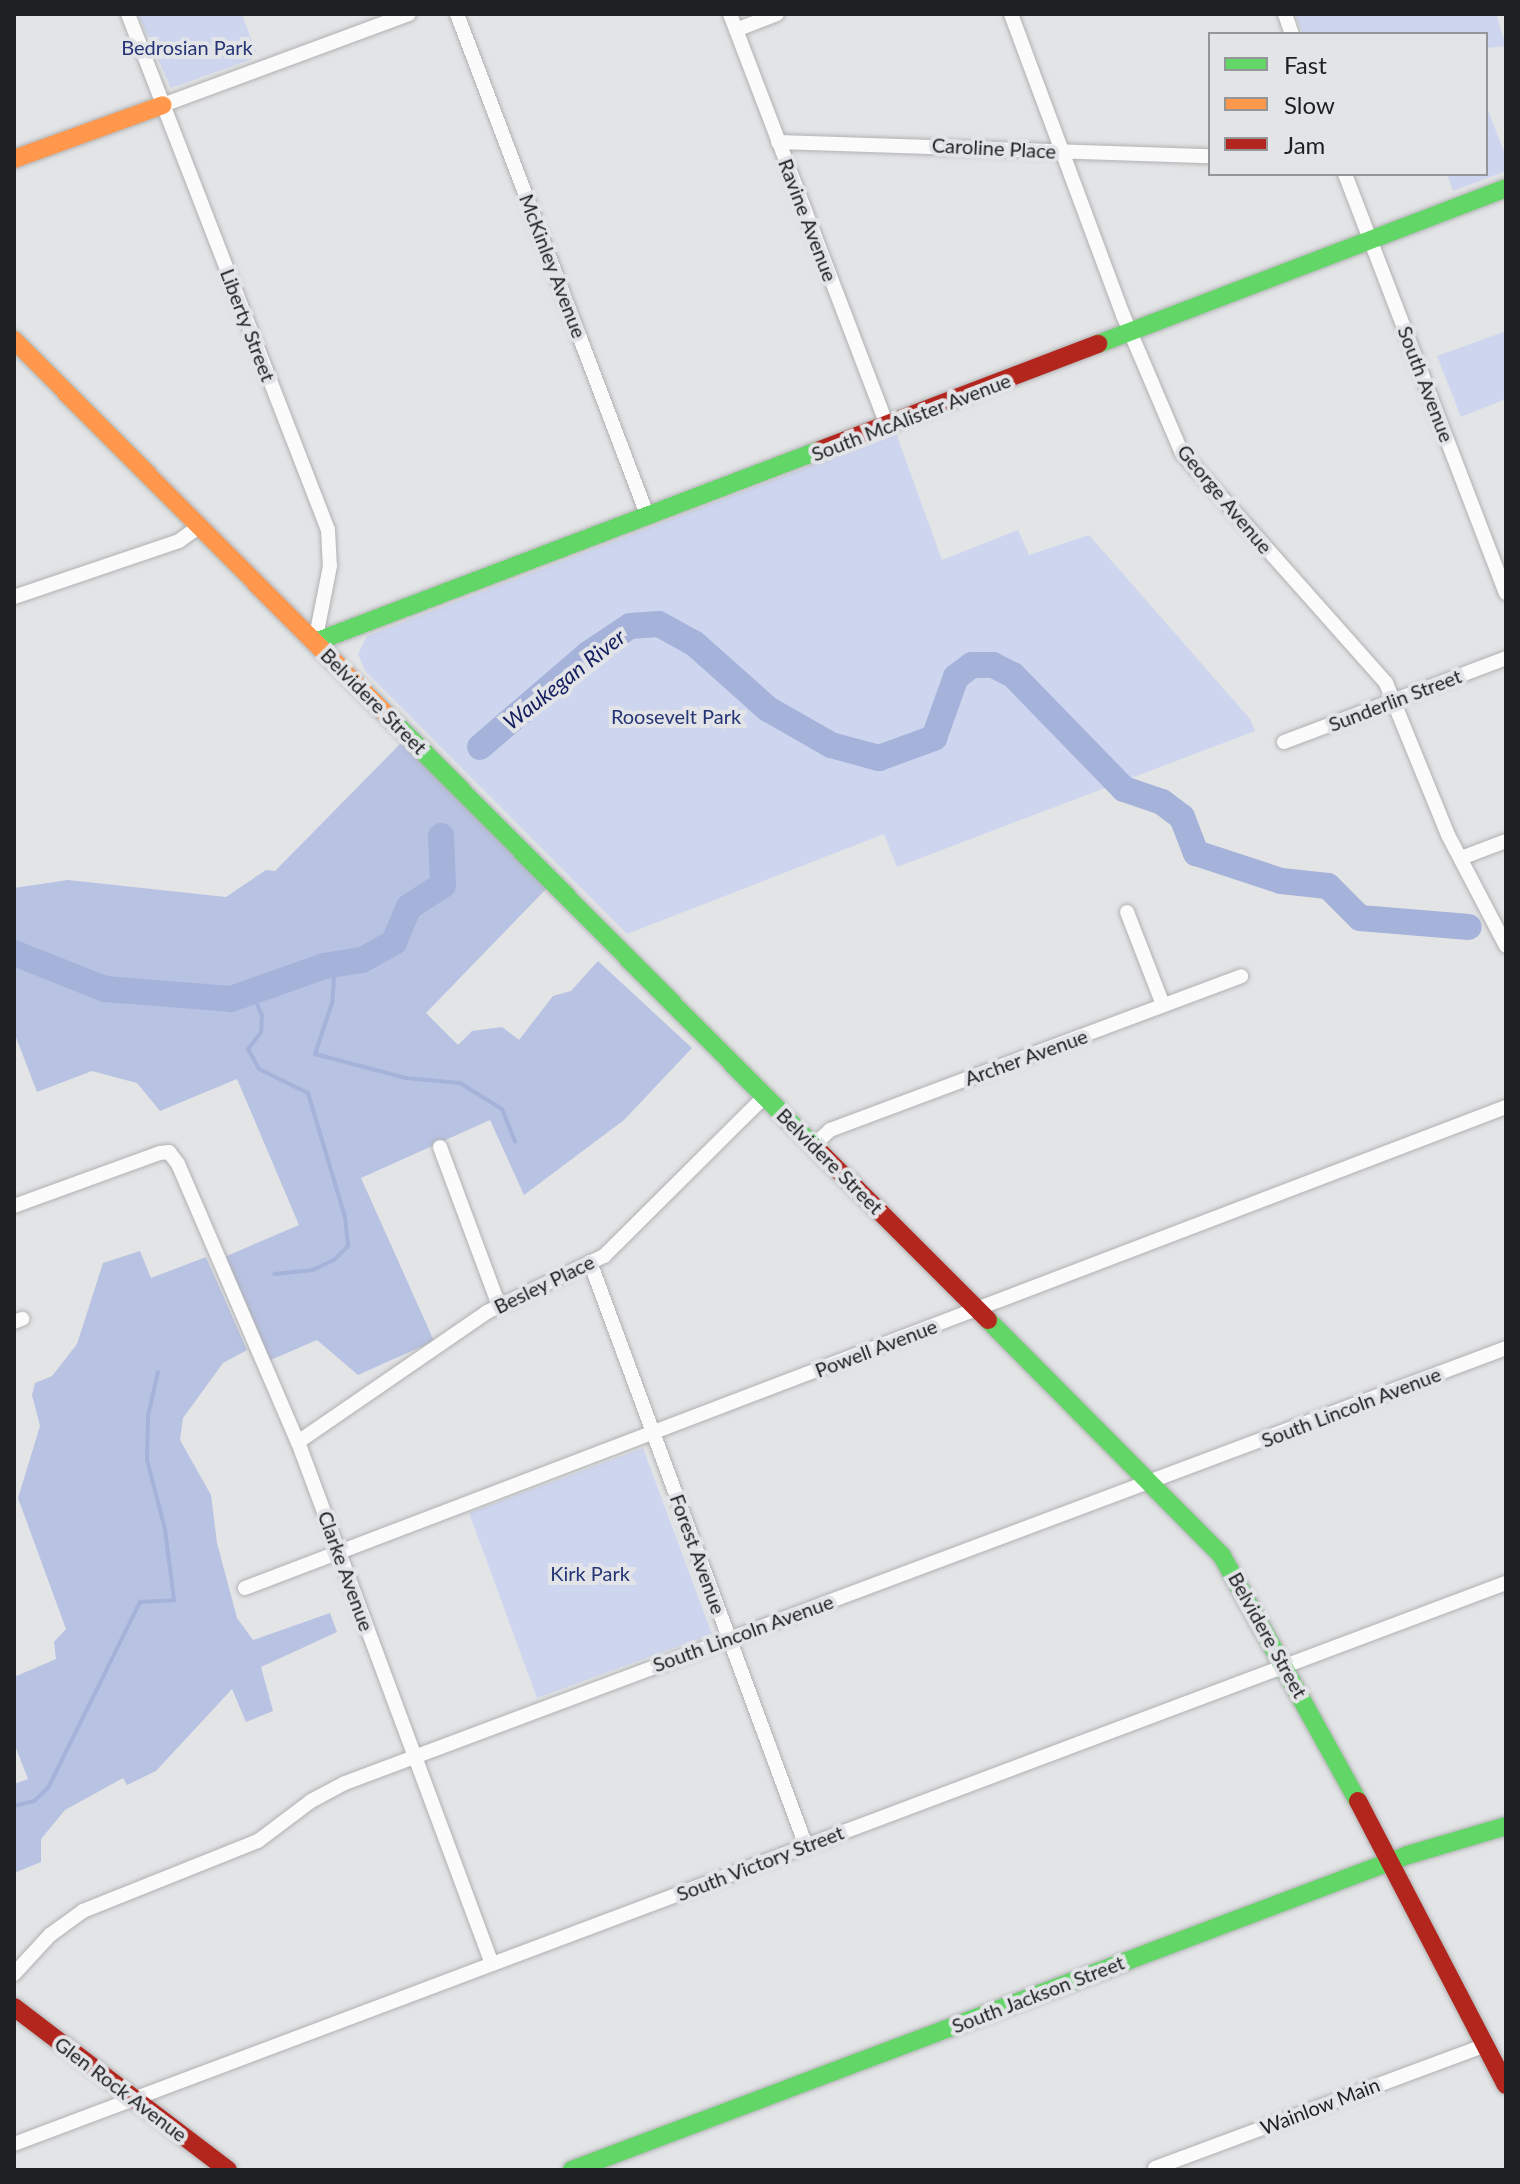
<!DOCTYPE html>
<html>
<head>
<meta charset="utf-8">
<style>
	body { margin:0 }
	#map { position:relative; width:1520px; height:2184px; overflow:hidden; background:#e3e4e6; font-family:Lato,sans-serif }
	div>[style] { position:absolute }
	.green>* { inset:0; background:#ced6ef }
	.forest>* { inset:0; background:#b8c2e2 }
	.stream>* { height:4px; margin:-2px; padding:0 2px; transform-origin:2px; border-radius:2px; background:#a5b2d9 }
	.river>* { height:26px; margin:-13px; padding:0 13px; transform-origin:13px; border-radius:13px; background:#a5b2d9 }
	.roads { filter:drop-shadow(0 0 2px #b0b1b2) drop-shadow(0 0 2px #b0b1b2) }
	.street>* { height:14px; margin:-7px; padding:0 7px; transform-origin:7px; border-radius:7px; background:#fbfbfb }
	.fast>* { height:18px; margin:-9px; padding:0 9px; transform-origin:9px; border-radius:9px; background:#63d668 }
	.slow>* { height:18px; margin:-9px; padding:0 9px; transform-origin:9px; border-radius:9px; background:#ff974d }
	.jam>* { height:18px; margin:-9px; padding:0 9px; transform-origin:9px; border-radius:9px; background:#b3261e }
	span { translate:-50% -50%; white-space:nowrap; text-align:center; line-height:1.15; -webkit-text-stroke:8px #e2e4e7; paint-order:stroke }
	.park-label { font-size:20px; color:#263576 }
	.street-label { font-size:20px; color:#1e1f20 }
	.water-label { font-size:22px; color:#162060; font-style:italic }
	.frame { position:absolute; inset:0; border:16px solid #1e1f20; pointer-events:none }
	.legend { position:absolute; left:1208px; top:32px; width:280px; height:144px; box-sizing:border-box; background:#e2e4e7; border:2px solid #949597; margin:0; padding:10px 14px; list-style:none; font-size:24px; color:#1e1f20 }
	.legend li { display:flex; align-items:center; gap:16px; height:40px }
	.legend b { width:40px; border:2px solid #949597 }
</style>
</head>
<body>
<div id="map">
	<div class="green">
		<div style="clip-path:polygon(138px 14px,242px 14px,258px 57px,171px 88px)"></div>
		<div style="clip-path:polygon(1295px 14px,1496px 14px,1506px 46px,1486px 48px,1486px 34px,1303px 34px)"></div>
		<div style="clip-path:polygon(1486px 105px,1506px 157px,1506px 171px,1453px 191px,1447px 174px,1486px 174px)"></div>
		<div style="clip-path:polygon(1506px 331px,1506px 399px,1461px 417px,1437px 356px)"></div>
		<div style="clip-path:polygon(896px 433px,942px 560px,1018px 530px,1029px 555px,1089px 535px,1250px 719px,1255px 731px,897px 867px,884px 834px,627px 934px,365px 671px,358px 654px,367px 636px)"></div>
		<div style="clip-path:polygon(643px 1448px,712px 1634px,537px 1698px,469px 1513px)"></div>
	</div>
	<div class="forest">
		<div style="clip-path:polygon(403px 741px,550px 885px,426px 1013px,458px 1045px,472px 1031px,502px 1027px,519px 1040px,553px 996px,571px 991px,598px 961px,692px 1048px,624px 1120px,524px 1195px,490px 1120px,361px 1178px,434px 1341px,358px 1375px,317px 1340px,266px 1362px,222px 1258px,299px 1225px,237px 1079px,160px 1111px,137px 1083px,92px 1071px,37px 1092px,14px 1032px,14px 888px,68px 880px,226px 897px,266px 870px,275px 871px)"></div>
		<div style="clip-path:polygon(140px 1251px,151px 1278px,206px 1257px,247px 1350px,223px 1363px,183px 1418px,180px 1440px,211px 1495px,217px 1543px,237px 1618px,253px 1640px,330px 1613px,337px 1632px,261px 1667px,273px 1711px,246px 1722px,232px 1689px,156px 1771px,127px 1785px,123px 1778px,65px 1810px,41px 1839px,41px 1862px,14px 1873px,14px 1784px,28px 1779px,14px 1743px,14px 1677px,56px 1659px,54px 1642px,66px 1629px,18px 1498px,40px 1426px,32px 1395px,35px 1383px,52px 1376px,77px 1344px,103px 1263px)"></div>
	</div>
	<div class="stream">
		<div style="left:335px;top:964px;width:39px;rotate:94deg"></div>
		<div style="left:332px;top:1003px;width:54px;rotate:108.4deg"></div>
		<div style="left:315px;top:1054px;width:94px;rotate:14.8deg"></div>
		<div style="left:406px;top:1078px;width:54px;rotate:5.3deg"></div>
		<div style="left:460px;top:1083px;width:49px;rotate:31.8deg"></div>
		<div style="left:502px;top:1109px;width:35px;rotate:68deg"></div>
		<div style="left:252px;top:992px;width:25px;rotate:67deg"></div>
		<div style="left:262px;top:1015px;width:17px;rotate:93deg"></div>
		<div style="left:261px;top:1032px;width:21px;rotate:127deg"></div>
		<div style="left:248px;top:1049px;width:23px;rotate:61deg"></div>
		<div style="left:259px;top:1069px;width:55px;rotate:26.1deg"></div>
		<div style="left:308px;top:1093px;width:129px;rotate:73.4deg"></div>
		<div style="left:345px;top:1217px;width:29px;rotate:84deg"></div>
		<div style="left:348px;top:1246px;width:20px;rotate:135deg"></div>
		<div style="left:334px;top:1260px;width:23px;rotate:155deg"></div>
		<div style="left:313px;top:1270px;width:39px;rotate:174deg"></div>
		<div style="left:14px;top:1806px;width:21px;rotate:-14deg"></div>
		<div style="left:34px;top:1801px;width:19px;rotate:-43deg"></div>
		<div style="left:48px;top:1788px;width:208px;rotate:-63.7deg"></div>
		<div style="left:140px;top:1602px;width:34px;rotate:-3deg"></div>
		<div style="left:174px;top:1600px;width:72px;rotate:-97.2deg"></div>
		<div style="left:165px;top:1529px;width:71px;rotate:-104.6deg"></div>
		<div style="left:147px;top:1460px;width:44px;rotate:-88.7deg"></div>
		<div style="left:148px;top:1416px;width:45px;rotate:-77.2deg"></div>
	</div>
	<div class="river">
		<div style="left:480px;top:747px;width:143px;rotate:-40.7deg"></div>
		<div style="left:588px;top:654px;width:50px;rotate:-33.7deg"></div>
		<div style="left:630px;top:626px;width:29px;rotate:-4deg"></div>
		<div style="left:659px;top:624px;width:41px;rotate:29.1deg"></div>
		<div style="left:695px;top:644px;width:98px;rotate:41.7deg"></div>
		<div style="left:768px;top:709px;width:73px;rotate:29.7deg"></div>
		<div style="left:831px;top:745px;width:50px;rotate:15.2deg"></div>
		<div style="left:879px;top:758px;width:59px;rotate:-20deg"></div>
		<div style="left:934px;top:738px;width:65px;rotate:-70.2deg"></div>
		<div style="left:956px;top:677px;width:20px;rotate:-37deg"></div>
		<div style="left:972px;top:665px;width:21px"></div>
		<div style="left:993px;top:665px;width:22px;rotate:27deg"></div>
		<div style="left:1013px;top:675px;width:159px;rotate:45.8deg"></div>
		<div style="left:1124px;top:789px;width:40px;rotate:18.9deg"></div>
		<div style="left:1162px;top:802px;width:25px;rotate:37deg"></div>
		<div style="left:1182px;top:817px;width:39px;rotate:69deg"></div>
		<div style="left:1196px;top:853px;width:89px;rotate:18.2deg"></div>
		<div style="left:1281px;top:881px;width:47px;rotate:6.1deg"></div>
		<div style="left:1328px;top:886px;width:45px;rotate:45deg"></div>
		<div style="left:1360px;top:918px;width:109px;rotate:4.7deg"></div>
		<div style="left:14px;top:953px;width:98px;rotate:21.6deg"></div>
		<div style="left:105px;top:989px;width:126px;rotate:4.5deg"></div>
		<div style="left:231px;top:999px;width:99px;rotate:-19.5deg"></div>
		<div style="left:324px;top:966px;width:38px;rotate:-9deg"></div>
		<div style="left:362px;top:960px;width:37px;rotate:-29deg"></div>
		<div style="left:394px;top:942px;width:38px;rotate:-67deg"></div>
		<div style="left:409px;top:907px;width:40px;rotate:-32.9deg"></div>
		<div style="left:443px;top:885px;width:49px;rotate:-92.3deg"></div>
	</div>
	<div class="roads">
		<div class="street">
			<div style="left:128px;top:14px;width:553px;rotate:68.81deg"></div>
			<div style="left:328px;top:530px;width:36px;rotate:87deg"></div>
			<div style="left:330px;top:566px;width:77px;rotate:101.2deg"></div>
			<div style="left:457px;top:14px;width:538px;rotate:69.21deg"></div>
			<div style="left:730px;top:14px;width:441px;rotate:69.1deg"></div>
			<div style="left:1011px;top:14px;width:321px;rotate:69.6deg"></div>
			<div style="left:1123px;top:315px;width:150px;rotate:66.9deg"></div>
			<div style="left:1182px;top:453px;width:307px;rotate:48.4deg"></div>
			<div style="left:1386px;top:683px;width:164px;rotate:67.8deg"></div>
			<div style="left:1448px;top:835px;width:125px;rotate:62.4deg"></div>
			<div style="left:1285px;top:14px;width:21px;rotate:71deg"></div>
			<div style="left:736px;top:30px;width:44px;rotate:-21.3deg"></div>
			<div style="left:163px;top:105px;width:262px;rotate:-20.3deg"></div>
			<div style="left:778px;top:142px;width:432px;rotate:1.9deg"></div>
			<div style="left:1345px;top:174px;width:449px;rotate:69deg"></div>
			<div style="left:14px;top:597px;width:174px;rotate:-18.7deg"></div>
			<div style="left:179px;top:541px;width:26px;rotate:-36deg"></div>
			<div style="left:1284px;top:742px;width:237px;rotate:-20.7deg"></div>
			<div style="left:1461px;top:858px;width:48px;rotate:-20.7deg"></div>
			<div style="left:1127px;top:912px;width:100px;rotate:68.8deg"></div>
			<div style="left:814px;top:1145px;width:22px;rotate:-43deg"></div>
			<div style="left:830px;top:1130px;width:439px;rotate:-20.5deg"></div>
			<div style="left:440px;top:1147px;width:170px;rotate:69.6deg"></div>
			<div style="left:14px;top:1206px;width:155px;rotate:-20deg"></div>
			<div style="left:160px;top:1153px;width:9px;rotate:-6deg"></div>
			<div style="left:169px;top:1152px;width:15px;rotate:53deg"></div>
			<div style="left:178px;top:1164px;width:303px;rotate:66.7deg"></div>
			<div style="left:298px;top:1442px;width:557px;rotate:69.61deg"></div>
			<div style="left:590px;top:1262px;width:623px;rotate:69.7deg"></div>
			<div style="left:14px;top:1322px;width:9px;rotate:-21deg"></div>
			<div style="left:298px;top:1442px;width:229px;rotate:-34.5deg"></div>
			<div style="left:487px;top:1312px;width:130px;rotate:-25.6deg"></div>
			<div style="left:604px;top:1256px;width:227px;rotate:-44.8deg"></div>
			<div style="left:245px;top:1588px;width:1350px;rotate:-20.88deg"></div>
			<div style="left:14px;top:1974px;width:53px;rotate:-47.3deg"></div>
			<div style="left:50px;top:1935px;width:41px;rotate:-36deg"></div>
			<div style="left:83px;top:1911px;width:188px;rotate:-21.8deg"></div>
			<div style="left:258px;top:1841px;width:66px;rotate:-37deg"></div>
			<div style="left:311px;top:1801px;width:38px;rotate:-28deg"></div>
			<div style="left:345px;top:1783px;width:1240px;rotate:-20.54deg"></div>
			<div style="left:14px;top:2144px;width:1594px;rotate:-20.61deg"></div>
			<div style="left:1155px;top:2168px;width:353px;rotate:-20.4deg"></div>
		</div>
		<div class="fast">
			<div style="left:1098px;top:344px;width:437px;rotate:-20.9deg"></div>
			<div style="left:315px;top:642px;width:540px;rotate:-20.82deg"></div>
			<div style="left:388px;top:716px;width:610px;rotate:45.27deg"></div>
			<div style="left:988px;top:1320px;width:332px;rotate:45.2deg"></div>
			<div style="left:1222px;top:1556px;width:280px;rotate:61deg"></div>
			<div style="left:572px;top:2170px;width:893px;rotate:-20.65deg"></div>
			<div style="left:1408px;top:1855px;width:102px;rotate:-16.5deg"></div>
		</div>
		<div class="slow">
			<div style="left:14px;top:159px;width:158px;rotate:-19.9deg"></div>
			<div style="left:14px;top:340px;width:530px;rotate:45.15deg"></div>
		</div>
		<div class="jam">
			<div style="left:820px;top:450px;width:298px;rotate:-20.9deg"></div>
			<div style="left:817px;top:1149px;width:242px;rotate:45deg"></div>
			<div style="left:1358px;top:1801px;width:320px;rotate:62.5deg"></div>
			<div style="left:14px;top:2007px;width:269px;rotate:37.3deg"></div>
		</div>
	</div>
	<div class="park-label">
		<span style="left:187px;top:47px">Bedrosian Park</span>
		<span style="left:676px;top:716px">Roosevelt Park</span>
		<span style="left:590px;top:1573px">Kirk Park</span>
	</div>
	<div class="street-label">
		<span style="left:994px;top:148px;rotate:3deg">Caroline Place</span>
		<span style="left:808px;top:220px;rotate:69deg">Ravine Avenue</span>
		<span style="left:553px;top:266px;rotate:69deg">McKinley Avenue</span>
		<span style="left:248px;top:325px;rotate:69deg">Liberty Street</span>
		<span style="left:1426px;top:384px;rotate:69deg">South Avenue</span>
		<span style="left:911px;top:417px;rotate:-21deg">South McAlister Avenue</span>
		<span style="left:1225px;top:499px;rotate:50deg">George Avenue</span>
		<span style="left:1395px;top:700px;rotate:-21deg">Sunderlin Street</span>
		<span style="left:374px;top:701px;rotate:45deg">Belvidere Street</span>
		<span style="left:1026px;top:1057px;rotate:-20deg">Archer Avenue</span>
		<span style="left:830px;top:1161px;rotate:45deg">Belvidere Street</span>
		<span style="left:544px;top:1284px;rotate:-26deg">Besley Place</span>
		<span style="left:876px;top:1348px;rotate:-21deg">Powell Avenue</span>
		<span style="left:1351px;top:1407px;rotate:-21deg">South Lincoln Avenue</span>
		<span style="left:698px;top:1554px;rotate:70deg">Forest Avenue</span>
		<span style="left:346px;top:1571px;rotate:70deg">Clarke Avenue</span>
		<span style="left:743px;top:1633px;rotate:-20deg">South Lincoln Avenue</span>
		<span style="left:1268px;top:1635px;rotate:61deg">Belvidere Street</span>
		<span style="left:760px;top:1863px;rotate:-21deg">South Victory Street</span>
		<span style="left:1038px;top:1994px;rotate:-21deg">South Jackson Street</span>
		<span style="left:121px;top:2089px;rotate:37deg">Glen Rock Avenue</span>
		<span style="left:1320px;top:2106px;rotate:-21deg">Wainlow Main</span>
	</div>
	<div class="water-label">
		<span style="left:564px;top:679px;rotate:-38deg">Waukegan River</span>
	</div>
	<div class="frame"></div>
	<ul class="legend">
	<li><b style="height:10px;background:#63d668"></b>Fast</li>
	<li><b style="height:10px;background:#ff974d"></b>Slow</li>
	<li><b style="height:10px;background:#b3261e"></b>Jam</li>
	</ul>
</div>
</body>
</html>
